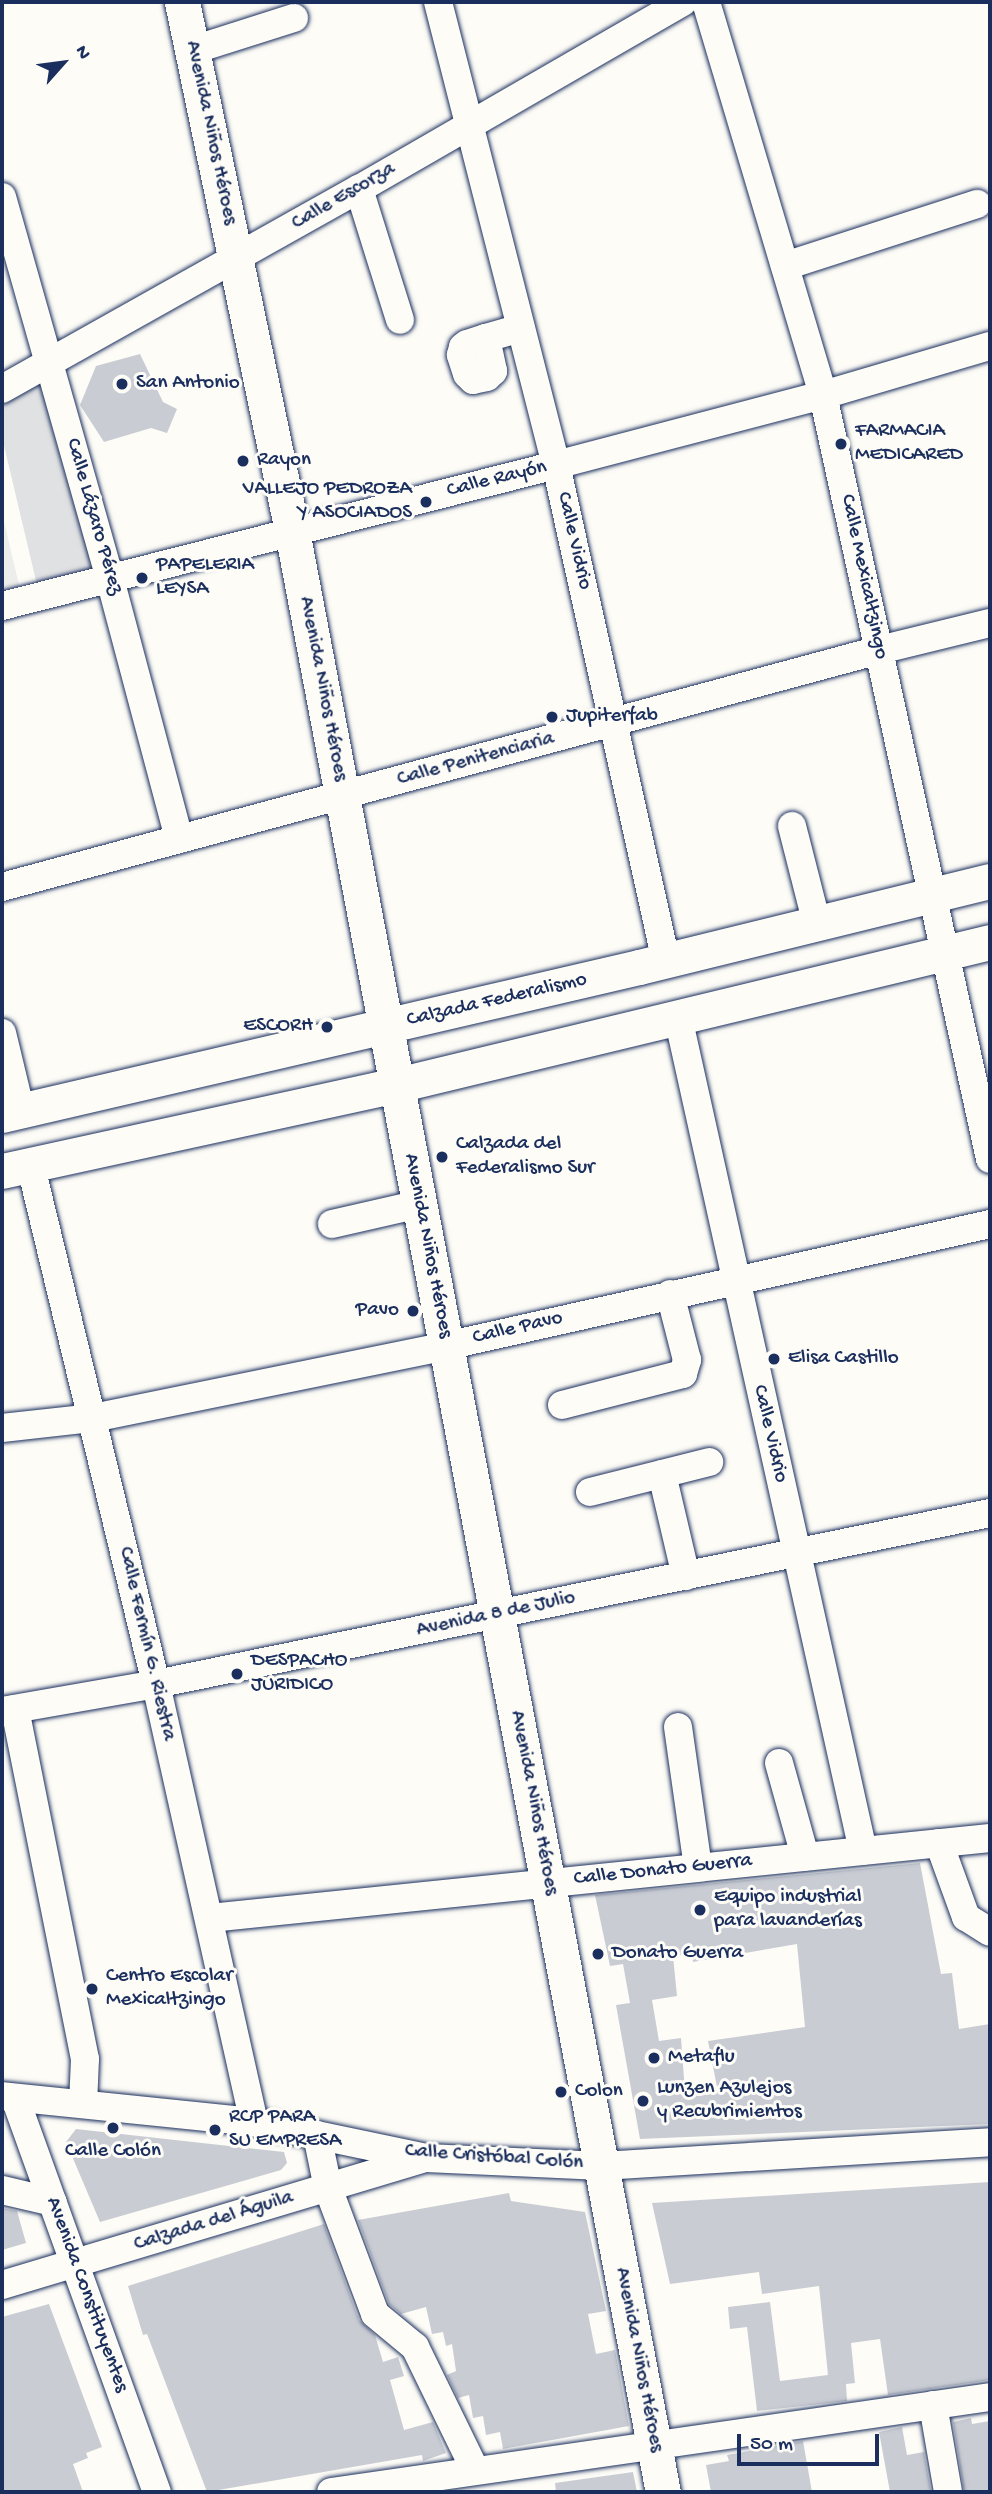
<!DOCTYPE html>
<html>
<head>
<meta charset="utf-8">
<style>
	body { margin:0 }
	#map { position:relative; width:992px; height:2494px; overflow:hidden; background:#fdfcf7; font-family:"Gochi Hand",sans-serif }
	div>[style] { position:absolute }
	.built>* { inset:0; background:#edeeec }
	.green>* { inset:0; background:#e0e1e3 }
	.building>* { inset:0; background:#c9ccd3 }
	.roads { filter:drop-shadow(0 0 2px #1b2f5e) drop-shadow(0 0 2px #1b2f5e) }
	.minor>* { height:28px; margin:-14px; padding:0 14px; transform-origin:14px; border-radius:14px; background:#fdfcf7 }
	.major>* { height:35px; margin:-17.5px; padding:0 17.5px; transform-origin:17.5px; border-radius:17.5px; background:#fdfcf7 }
	.dots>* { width:19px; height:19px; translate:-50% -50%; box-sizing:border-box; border:4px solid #fdfcf7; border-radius:50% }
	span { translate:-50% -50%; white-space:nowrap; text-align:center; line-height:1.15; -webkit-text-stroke:6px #fdfcf7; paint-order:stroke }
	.street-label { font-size:21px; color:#1b2f5e }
	.poi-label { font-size:21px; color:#1b2f5e }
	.left { translate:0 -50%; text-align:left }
	.right { translate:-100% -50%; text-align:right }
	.frame { position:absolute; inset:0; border:4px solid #1b2f5e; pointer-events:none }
	.north { position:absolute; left:28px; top:28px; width:70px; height:70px; -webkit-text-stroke:5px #fdfcf7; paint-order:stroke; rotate:62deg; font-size:19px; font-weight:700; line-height:28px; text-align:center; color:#1b2f5e }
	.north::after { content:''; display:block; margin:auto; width:24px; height:32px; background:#1b2f5e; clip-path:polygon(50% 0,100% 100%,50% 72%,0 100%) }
	.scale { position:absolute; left:737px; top:2434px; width:142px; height:32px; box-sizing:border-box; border:4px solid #1b2f5e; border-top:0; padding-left:9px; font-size:21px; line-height:24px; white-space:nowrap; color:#1b2f5e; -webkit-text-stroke:5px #fdfcf7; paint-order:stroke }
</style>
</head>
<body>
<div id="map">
	<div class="built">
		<div style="clip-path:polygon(2px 513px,20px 589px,2px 593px)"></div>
	</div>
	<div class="green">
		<div style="clip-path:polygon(42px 377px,96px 569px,37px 585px,2px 437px,2px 400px)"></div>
	</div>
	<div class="building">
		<div style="clip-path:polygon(140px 354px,163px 402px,177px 409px,167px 433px,151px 428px,104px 442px,80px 405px,96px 366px)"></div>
		<div style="clip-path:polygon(evenodd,920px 1863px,941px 1974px,952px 1973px,959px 2029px,990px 2024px,990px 2124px,640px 2139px,616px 2005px,630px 2003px,623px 1964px,610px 1966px,595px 1895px,920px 1863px,797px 1944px,805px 2027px,708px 2041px,718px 2092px,685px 2092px,681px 2038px,659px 2041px,652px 2000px,677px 1996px,673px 1956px,691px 1954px,693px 1962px,797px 1944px)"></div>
		<div style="clip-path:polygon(76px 2129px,284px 2152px,287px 2163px,281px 2170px,100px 2222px,66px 2142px)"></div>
		<div style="clip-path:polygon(990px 2182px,990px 2380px,888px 2395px,880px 2339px,851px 2343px,855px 2383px,846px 2384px,847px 2401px,757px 2411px,747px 2327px,730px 2329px,728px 2307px,770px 2302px,780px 2381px,828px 2375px,819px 2286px,762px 2294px,759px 2272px,670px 2284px,652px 2203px)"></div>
		<div style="clip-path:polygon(509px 2193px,511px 2201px,585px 2212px,606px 2311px,588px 2314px,596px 2354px,615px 2350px,629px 2426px,503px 2449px,500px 2432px,486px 2435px,483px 2416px,473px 2418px,469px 2395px,458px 2398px,447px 2375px,456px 2371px,452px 2344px,446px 2346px,443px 2332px,432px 2334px,426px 2307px,401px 2314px,389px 2304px,358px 2220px)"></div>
		<div style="clip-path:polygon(2px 2208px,17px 2211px,26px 2243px,2px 2250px)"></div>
		<div style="clip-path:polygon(324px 2224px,359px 2320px,375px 2335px,383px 2362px,398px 2357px,404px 2376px,390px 2380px,404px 2430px,433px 2422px,446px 2453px,423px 2461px,422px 2455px,207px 2492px,147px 2334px,143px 2335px,128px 2286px)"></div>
		<div style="clip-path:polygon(49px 2304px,102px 2447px,86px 2453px,88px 2458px,73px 2464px,83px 2492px,2px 2492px,2px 2317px)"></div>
		<div style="clip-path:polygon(971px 2418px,972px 2424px,990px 2421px,990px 2492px,964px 2492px,953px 2422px)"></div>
		<div style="clip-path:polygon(902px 2427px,907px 2455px,924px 2452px,931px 2492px,890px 2492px,879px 2432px)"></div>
		<div style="clip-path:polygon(803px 2441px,812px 2492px,711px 2492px,706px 2465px,729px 2461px,727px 2455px)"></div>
		<div style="clip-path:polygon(633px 2472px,637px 2492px,556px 2492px,555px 2483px)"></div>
	</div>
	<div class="roads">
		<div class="minor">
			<div style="left:438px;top:2px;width:478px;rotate:75.7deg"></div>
			<div style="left:556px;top:465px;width:508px;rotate:77.5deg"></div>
			<div style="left:706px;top:2px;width:410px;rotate:73.4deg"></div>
			<div style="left:823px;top:395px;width:782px;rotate:77.67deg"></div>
			<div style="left:193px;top:50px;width:106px;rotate:-17.6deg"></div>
			<div style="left:359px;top:189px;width:137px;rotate:72.6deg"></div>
			<div style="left:2px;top:197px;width:397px;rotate:74.2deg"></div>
			<div style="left:110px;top:579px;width:269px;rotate:75.1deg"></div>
			<div style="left:785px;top:266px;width:202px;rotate:-17.9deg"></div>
			<div style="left:486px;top:338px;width:34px;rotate:78deg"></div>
			<div style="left:493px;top:371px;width:8px;rotate:135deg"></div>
			<div style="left:487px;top:377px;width:14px;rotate:168deg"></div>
			<div style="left:473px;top:380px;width:8px;rotate:-135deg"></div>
			<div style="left:467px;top:374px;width:20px;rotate:-108deg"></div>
			<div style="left:461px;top:355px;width:8px;rotate:-76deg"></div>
			<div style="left:463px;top:347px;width:5px;rotate:-37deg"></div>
			<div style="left:467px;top:344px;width:20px;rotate:-18deg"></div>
			<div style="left:486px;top:338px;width:36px;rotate:-16deg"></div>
			<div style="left:2px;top:389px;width:409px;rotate:-29.3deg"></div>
			<div style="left:359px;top:189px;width:374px;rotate:-30deg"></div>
			<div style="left:2px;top:606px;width:572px;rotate:-14.28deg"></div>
			<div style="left:556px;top:465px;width:276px;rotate:-14.7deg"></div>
			<div style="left:823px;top:395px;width:174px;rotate:-16.4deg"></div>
			<div style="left:792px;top:826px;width:101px;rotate:75.7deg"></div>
			<div style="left:2px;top:887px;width:908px;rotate:-15.12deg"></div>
			<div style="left:879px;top:650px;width:114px;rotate:-13.7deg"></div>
			<div style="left:678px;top:1017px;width:854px;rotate:77.49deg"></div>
			<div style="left:2px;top:1033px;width:81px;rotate:76.5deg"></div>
			<div style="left:31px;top:1167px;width:532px;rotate:76.41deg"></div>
			<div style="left:156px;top:1684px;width:449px;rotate:77.4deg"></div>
			<div style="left:332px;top:1224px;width:90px;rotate:-12.8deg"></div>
			<div style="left:562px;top:1405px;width:125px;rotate:-14.4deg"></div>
			<div style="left:683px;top:1374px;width:15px;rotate:-74deg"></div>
			<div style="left:687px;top:1360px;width:68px;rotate:-104.4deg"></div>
			<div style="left:2px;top:1428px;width:92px;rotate:-6.3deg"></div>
			<div style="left:93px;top:1418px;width:360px;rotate:-11.5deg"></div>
			<div style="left:446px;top:1346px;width:558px;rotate:-12.64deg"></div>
			<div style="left:662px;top:1474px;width:105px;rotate:76.8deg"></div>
			<div style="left:590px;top:1492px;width:123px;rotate:-14.1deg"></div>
			<div style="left:15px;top:1709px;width:357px;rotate:78.7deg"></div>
			<div style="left:85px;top:2059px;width:45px;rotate:92.5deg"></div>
			<div style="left:2px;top:1711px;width:156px;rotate:-9.9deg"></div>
			<div style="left:156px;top:1684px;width:851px;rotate:-11.59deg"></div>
			<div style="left:678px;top:1727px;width:141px;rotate:81.9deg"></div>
			<div style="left:779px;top:1763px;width:97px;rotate:74.4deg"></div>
			<div style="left:939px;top:1843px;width:79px;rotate:70deg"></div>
			<div style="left:966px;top:1917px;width:28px;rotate:32deg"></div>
			<div style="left:210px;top:1918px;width:784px;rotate:-5.86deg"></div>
			<div style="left:2px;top:2096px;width:253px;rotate:5.9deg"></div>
			<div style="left:254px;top:2122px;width:176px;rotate:11.8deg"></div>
			<div style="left:426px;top:2158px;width:176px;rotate:2.6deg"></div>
			<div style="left:602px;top:2166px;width:389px;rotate:-3.5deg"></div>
			<div style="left:15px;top:2098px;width:419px;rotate:70.2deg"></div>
			<div style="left:317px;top:2135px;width:54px;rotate:78.3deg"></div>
			<div style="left:328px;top:2188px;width:134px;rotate:69.5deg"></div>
			<div style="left:375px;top:2314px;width:52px;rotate:39.5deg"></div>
			<div style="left:415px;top:2347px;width:137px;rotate:64deg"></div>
			<div style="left:2px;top:2190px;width:52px;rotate:13.2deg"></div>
			<div style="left:2px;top:2285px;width:438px;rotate:-16.7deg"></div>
			<div style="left:933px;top:2405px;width:88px;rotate:80.2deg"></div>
			<div style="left:331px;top:2492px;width:666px;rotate:-8.2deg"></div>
		</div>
		<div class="major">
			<div style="left:182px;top:2px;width:540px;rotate:78.25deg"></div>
			<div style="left:292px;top:531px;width:1996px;rotate:79.29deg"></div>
			<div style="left:2px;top:1115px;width:654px;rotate:-13.08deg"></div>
			<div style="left:639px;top:967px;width:361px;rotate:-13.8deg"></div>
			<div style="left:2px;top:1171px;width:404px;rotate:-12.3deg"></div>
			<div style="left:397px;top:1085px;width:610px;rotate:-13.56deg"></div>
		</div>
	</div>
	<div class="dots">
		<div style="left:122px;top:384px;background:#1b2f5e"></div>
		<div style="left:841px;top:444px;background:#1b2f5e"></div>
		<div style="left:243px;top:461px;background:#1b2f5e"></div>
		<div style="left:426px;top:502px;background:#1b2f5e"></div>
		<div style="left:142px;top:578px;background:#1b2f5e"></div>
		<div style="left:552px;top:717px;background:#1b2f5e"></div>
		<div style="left:327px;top:1027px;background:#1b2f5e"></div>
		<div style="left:442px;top:1157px;background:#1b2f5e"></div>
		<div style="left:413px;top:1311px;background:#1b2f5e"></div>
		<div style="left:774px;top:1359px;background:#1b2f5e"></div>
		<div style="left:237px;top:1674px;background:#1b2f5e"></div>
		<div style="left:700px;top:1910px;background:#1b2f5e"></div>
		<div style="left:598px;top:1954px;background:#1b2f5e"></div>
		<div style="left:92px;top:1989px;background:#1b2f5e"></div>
		<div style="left:654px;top:2058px;background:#1b2f5e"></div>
		<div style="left:561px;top:2092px;background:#1b2f5e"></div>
		<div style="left:643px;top:2101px;background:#1b2f5e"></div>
		<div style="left:113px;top:2128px;background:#1b2f5e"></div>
		<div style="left:215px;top:2130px;background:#1b2f5e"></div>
	</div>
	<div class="street-label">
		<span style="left:210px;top:133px;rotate:78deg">Avenida Niños Héroes</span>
		<span style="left:344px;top:197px;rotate:-30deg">Calle Escorza</span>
		<span style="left:497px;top:480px;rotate:-14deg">Calle Rayón</span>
		<span style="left:93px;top:517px;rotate:74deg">Calle Lázaro Pérez</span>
		<span style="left:573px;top:541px;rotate:77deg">Calle Vidrio</span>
		<span style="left:863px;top:577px;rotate:78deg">Calle Mexicaltzingo</span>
		<span style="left:322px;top:689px;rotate:79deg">Avenida Niños Héroes</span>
		<span style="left:476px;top:760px;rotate:-15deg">Calle Penitenciaria</span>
		<span style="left:497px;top:1001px;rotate:-13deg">Calzada Federalismo</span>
		<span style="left:427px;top:1246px;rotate:79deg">Avenida Niños Héroes</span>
		<span style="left:518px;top:1329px;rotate:-13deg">Calle Pavo</span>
		<span style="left:769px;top:1434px;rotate:77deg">Calle Vidrio</span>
		<span style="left:496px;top:1615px;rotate:-12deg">Avenida 8 de Julio</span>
		<span style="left:146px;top:1644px;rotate:77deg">Calle Fermín G. Riestra</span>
		<span style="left:533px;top:1803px;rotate:79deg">Avenida Niños Héroes</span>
		<span style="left:663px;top:1871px;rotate:-6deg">Calle Donato Guerra</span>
		<span style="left:494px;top:2158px;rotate:4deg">Calle Cristóbal Colón</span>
		<span style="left:214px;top:2222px;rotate:-17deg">Calzada del Águila</span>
		<span style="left:86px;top:2295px;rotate:70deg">Avenida Constituyentes</span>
		<span style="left:638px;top:2360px;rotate:79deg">Avenida Niños Héroes</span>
	</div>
	<div class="poi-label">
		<span class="left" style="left:136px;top:384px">San Antonio</span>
		<span class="left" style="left:855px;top:444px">FARMACIA<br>MEDICARED</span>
		<span class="left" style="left:257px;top:461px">Rayon</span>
		<span class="right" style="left:412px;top:502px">VALLEJO PEDROZA<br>Y ASOCIADOS</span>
		<span class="left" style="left:156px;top:578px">PAPELERIA<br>LEYSA</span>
		<span class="left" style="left:566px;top:717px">Jupiterfab</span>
		<span class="right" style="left:313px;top:1027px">ESCORH</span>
		<span class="left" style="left:456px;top:1157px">Calzada del<br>Federalismo Sur</span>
		<span class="right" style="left:399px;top:1311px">Pavo</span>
		<span class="left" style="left:788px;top:1359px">Elisa Castillo</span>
		<span class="left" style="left:251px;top:1674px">DESPACHO<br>JURIDICO</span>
		<span class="left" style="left:714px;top:1910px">Equipo industrial<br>para lavanderías</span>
		<span class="left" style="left:612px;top:1954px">Donato Guerra</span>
		<span class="left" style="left:106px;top:1989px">Centro Escolar<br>Mexicaltzingo</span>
		<span class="left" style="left:668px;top:2058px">Metaflu</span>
		<span class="left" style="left:657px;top:2101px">Lunzen Azulejos<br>y Recubrimientos</span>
		<span class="left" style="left:575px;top:2092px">Colon</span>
		<span class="left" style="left:229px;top:2130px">RCP PARA<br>SU EMPRESA</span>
		<span style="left:113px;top:2152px">Calle Colón</span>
	</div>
	<div class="frame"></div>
	<div class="north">N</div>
	<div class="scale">50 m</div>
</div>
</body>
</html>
